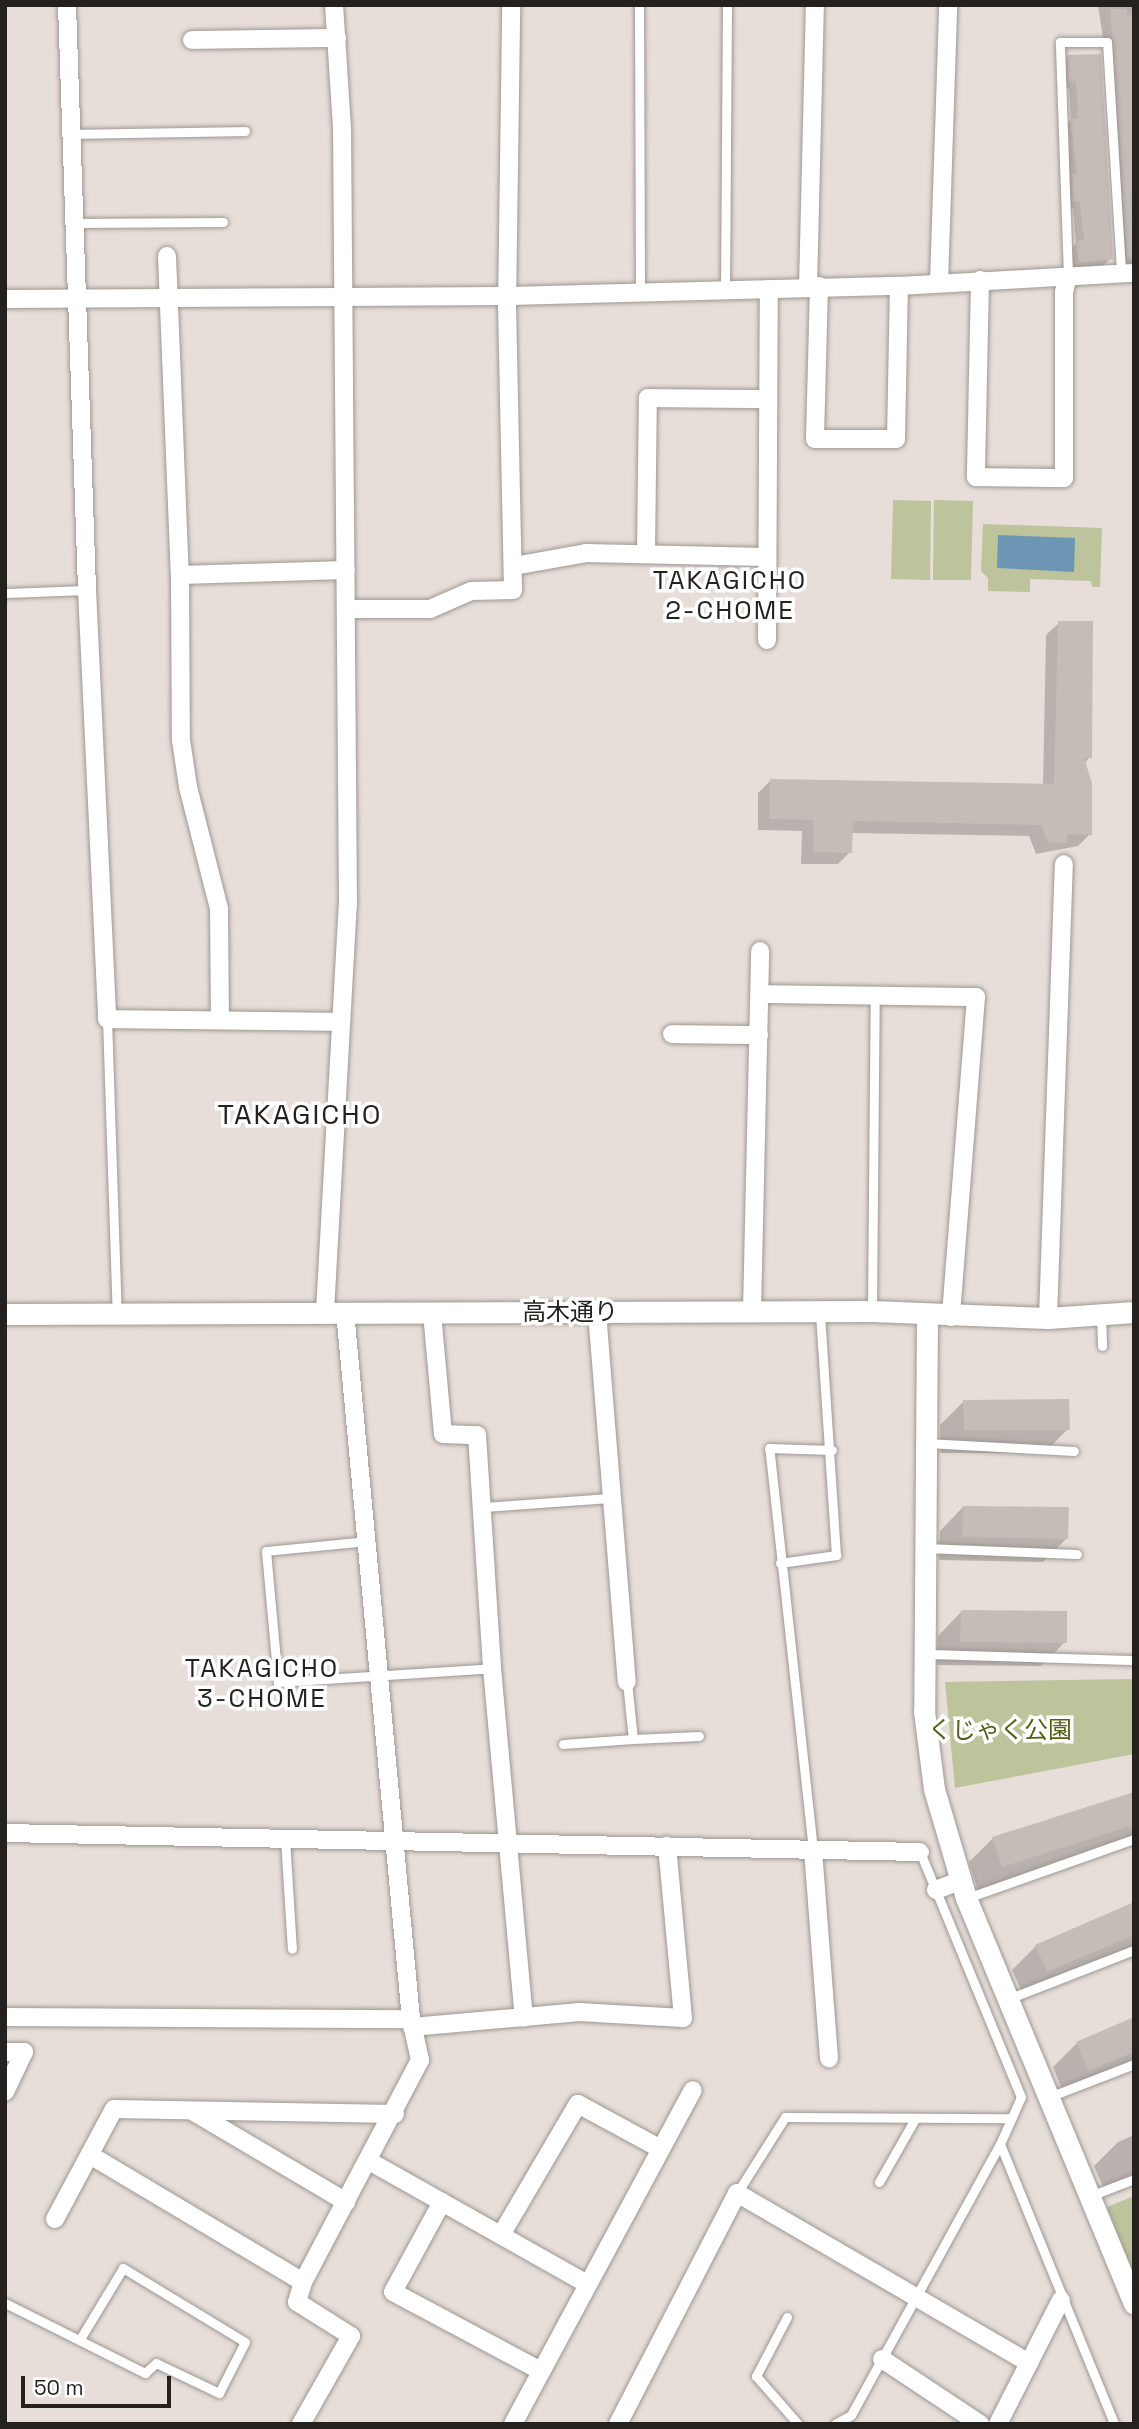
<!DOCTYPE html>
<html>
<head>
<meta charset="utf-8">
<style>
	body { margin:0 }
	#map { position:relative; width:1139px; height:2429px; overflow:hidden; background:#e7ded9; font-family:"Space Grotesk","Noto Sans JP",sans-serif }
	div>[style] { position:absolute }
	.green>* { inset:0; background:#bdc39b }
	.water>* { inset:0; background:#6c96b3 }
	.shadow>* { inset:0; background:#0003 }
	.building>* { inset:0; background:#c5bcb8 }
	.roads { filter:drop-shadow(0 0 2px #9e9792) drop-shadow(0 0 2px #9e9792) }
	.service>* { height:9px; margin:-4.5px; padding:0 4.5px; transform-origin:4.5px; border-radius:4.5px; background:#fff }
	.minor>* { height:18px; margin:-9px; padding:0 9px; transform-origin:9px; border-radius:9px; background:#fff }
	.tertiary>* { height:21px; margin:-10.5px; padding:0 10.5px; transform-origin:10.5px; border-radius:10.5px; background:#fff }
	span { translate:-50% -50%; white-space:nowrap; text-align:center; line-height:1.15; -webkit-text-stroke:7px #fff; paint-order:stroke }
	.street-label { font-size:24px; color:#24211f }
	.park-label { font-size:24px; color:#565d14 }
	.neighbourhood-label { font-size:26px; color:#24211f; letter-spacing:2px }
	.quarter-label { font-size:28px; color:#24211f; letter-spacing:2px }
	.frame { position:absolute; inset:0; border:7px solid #24211f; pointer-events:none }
	.scale { position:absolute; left:21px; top:2376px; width:150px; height:32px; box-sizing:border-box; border:4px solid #24211f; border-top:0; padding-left:9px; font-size:21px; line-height:24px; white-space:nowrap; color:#24211f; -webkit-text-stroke:5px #fff; paint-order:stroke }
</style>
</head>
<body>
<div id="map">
	<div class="green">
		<div style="clip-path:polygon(893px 500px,931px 501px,930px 580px,891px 579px)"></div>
		<div style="clip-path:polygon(934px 500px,973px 501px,971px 580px,933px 580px)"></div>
		<div style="clip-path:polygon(983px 524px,1102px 528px,1100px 587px,1092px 587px,1091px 581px,1030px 579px,1030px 592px,988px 591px,988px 578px,981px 571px)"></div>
		<div style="clip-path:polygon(1134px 1679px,1134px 1754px,955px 1788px,945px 1682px)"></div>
		<div style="clip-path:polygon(1134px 2196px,1134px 2275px,1107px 2207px)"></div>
	</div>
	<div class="water">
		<div style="clip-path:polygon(998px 535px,1075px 538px,1074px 572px,997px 568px)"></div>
	</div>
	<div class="shadow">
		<div style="clip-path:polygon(1098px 5px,1134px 5px,1134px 266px,1119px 267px,1105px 52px)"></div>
		<div style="clip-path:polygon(1099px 56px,1111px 258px,1103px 266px,1072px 270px,1070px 250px,1076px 244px,1073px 208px,1066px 209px,1064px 184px,1069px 179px,1063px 128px,1071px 120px,1069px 88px,1061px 88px,1060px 65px,1068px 57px)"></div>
		<div style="clip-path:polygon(1059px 623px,1090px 757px,1084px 764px,1090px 834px,1078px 846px,1036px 854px,1029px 836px,851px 833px,850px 852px,838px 864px,801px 864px,802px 831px,758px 830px,758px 793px,770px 781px,1043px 786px,1046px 635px)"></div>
		<div style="clip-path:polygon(964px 1401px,1068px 1429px,1044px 1453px,941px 1453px,940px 1425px)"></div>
		<div style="clip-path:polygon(963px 1507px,1067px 1538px,1043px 1562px,939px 1560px,940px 1531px)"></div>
		<div style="clip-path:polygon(961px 1612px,1065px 1642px,1041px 1666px,937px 1665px,938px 1636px)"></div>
		<div style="clip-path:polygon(1134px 1794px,1134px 1834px,1125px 1843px,978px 1890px,969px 1862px,993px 1838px)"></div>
		<div style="clip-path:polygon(1134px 1904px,1134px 1947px,1023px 1994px,1012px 1970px,1036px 1946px)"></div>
		<div style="clip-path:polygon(1134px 2019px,1134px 2064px,1064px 2094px,1053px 2067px,1077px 2043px)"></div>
		<div style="clip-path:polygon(1134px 2135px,1134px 2178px,1105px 2191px,1094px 2166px,1118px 2142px)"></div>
	</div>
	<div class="building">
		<div style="clip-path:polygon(1110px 9px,1127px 9px,1127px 15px,1134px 15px,1134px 258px,1127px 258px)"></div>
		<div style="clip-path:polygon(1101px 54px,1113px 259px,1079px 263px,1077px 241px,1084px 240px,1080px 201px,1073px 202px,1072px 174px,1077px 174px,1070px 119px,1078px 118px,1076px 81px,1068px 81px,1067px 55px)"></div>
		<div style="clip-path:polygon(1058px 621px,1093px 621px,1092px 758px,1084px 758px,1092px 783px,1092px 835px,1067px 834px,1067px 843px,1048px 842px,1041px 825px,853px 821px,852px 853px,813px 852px,813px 820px,769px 819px,770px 779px,1054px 784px)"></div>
		<div style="clip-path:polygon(1069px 1399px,1070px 1430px,964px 1430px,963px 1400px)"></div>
		<div style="clip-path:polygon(963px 1506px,1069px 1507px,1068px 1539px,962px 1537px)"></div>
		<div style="clip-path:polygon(961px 1610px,1067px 1611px,1067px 1643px,960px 1642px)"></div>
		<div style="clip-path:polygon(1134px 1792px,1134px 1825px,1002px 1867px,992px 1837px)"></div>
		<div style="clip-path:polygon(1134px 1902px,1134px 1935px,1047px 1972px,1035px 1945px)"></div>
		<div style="clip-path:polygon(1134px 2017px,1134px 2052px,1088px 2071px,1076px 2042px)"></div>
	</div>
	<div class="roads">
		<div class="service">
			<div style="left:639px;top:5px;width:288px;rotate:89.8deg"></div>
			<div style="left:72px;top:134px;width:173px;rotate:-1deg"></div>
			<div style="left:75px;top:223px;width:148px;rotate:-0.4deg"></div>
			<div style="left:1068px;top:276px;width:234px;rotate:-92deg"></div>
			<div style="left:1060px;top:42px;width:47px"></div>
			<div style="left:1107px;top:42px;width:231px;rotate:86.5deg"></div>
			<div style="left:725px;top:291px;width:286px;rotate:-89.6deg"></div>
			<div style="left:5px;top:593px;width:82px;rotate:-2.1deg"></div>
			<div style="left:107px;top:1019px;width:295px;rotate:88.1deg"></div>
			<div style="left:872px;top:1310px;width:314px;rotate:-89.5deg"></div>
			<div style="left:1101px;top:1315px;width:31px;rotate:88deg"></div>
			<div style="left:926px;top:1443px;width:148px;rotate:3.1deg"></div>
			<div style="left:485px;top:1507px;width:127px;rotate:-4.1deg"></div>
			<div style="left:368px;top:1541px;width:102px;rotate:174.4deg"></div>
			<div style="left:266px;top:1551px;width:132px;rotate:84.8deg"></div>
			<div style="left:278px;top:1682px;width:214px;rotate:-3.7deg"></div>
			<div style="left:925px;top:1548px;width:152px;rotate:2.3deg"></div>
			<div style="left:780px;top:1563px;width:57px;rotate:-8.1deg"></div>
			<div style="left:836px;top:1555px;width:243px;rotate:-93.8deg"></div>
			<div style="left:926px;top:1654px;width:208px;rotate:1.7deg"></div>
			<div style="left:633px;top:1739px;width:66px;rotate:-2.6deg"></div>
			<div style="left:563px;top:1744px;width:70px;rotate:-4.1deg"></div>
			<div style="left:633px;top:1739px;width:57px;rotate:-96deg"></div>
			<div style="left:285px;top:1839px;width:110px;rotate:86.4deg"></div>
			<div style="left:813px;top:1850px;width:404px;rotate:-96.2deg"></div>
			<div style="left:769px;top:1448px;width:63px;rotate:1.8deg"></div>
			<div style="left:967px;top:1898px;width:177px;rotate:-19.5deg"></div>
			<div style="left:1008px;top:1999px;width:135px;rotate:-21.3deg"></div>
			<div style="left:1049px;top:2097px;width:91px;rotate:-21.2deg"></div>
			<div style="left:1000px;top:2144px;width:302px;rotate:67.8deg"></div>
			<div style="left:879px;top:2182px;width:73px;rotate:-60.3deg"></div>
			<div style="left:737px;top:2193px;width:90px;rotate:-57.7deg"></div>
			<div style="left:785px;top:2117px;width:224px;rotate:0.3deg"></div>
			<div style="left:1090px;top:2196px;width:47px;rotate:-21.1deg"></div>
			<div style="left:5px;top:2303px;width:157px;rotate:26.6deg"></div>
			<div style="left:145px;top:2373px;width:15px;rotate:-42deg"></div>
			<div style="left:156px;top:2363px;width:70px;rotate:25.5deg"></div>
			<div style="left:219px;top:2393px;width:57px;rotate:-63deg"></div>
			<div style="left:245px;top:2342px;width:143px;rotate:-148.8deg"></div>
			<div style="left:123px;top:2268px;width:83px;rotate:121.2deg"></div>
			<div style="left:787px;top:2317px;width:67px;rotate:117.7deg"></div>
			<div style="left:756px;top:2376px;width:64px;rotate:48.8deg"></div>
			<div style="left:835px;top:2424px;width:18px;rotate:-29deg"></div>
			<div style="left:851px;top:2415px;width:309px;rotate:-61.2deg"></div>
			<div style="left:1000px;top:2144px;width:51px;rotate:-65.9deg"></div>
			<div style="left:1021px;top:2097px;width:265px;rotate:-112.4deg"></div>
		</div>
		<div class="minor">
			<div style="left:67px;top:5px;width:585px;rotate:88.04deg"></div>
			<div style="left:87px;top:590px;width:429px;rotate:87.3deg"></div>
			<div style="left:107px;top:1019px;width:234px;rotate:0.7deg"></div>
			<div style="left:192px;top:40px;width:145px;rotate:-0.8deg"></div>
			<div style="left:167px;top:256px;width:319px;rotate:87.7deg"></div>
			<div style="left:180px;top:575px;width:165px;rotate:89.7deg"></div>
			<div style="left:181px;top:740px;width:48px;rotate:81.5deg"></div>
			<div style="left:188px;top:787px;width:126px;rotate:75.7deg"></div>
			<div style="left:219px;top:909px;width:110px;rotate:89.5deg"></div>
			<div style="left:980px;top:280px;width:197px;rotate:91.2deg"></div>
			<div style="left:976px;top:477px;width:88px;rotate:0.7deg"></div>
			<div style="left:1064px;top:478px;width:186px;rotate:-90deg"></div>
			<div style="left:1064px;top:292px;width:16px;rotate:-76deg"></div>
			<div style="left:939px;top:283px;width:278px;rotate:-88.1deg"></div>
			<div style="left:819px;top:286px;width:153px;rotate:91.5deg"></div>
			<div style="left:815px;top:439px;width:81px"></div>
			<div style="left:896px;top:439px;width:153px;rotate:-88.9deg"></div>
			<div style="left:808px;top:287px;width:282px;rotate:-88.6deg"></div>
			<div style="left:5px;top:299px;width:505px;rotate:-0.34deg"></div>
			<div style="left:510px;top:296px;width:389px;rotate:-1.5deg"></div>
			<div style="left:899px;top:286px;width:235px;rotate:-3.2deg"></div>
			<div style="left:646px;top:552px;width:154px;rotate:-89.3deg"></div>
			<div style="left:648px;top:398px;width:120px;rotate:0.5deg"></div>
			<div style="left:514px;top:566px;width:73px;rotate:-10.2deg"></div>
			<div style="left:586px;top:553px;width:180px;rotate:1.3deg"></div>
			<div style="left:180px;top:575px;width:166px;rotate:-1.7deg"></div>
			<div style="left:347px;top:609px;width:83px"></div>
			<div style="left:430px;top:609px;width:45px;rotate:-23.7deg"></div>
			<div style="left:471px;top:591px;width:42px;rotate:-1.4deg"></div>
			<div style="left:513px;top:590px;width:282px;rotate:-91.2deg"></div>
			<div style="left:507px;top:308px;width:303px;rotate:-89.2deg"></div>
			<div style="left:767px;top:640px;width:351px;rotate:-89.7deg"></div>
			<div style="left:760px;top:994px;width:216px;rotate:0.8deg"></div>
			<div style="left:976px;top:997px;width:321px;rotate:94.5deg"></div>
			<div style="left:672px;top:1034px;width:87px;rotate:0.7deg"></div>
			<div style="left:752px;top:1311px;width:360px;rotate:-88.7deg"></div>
			<div style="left:325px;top:1312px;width:407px;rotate:-86.8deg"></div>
			<div style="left:348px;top:906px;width:778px;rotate:-90.44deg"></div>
			<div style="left:342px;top:128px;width:123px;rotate:-93.7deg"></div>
			<div style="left:597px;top:1312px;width:371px;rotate:85.4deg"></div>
			<div style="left:432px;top:1313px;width:121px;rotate:84.8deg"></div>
			<div style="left:443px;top:1434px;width:34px;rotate:2deg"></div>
			<div style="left:477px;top:1435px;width:233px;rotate:86.3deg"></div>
			<div style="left:492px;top:1668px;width:351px;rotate:84.8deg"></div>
			<div style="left:1048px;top:1318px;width:454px;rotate:-88deg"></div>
			<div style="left:5px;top:1833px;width:915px;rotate:1.19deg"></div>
			<div style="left:813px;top:1850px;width:209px;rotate:85.6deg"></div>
			<div style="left:936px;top:1890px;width:26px;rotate:-21deg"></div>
			<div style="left:5px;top:2017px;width:406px;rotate:0.3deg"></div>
			<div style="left:412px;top:2027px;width:168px;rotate:-5.1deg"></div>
			<div style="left:579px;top:2012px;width:104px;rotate:3.3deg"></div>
			<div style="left:683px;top:2018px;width:173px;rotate:-95.3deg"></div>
			<div style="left:5px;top:2052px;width:19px"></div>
			<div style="left:24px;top:2052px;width:44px;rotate:115.4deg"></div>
			<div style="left:194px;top:2112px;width:177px;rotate:30.6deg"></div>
			<div style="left:90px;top:2155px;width:248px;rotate:30.8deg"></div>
			<div style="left:369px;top:2161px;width:250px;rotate:29.4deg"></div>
			<div style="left:442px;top:2202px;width:102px;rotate:118.6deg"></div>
			<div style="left:393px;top:2292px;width:168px;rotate:28.1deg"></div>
			<div style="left:55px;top:2219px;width:125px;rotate:-61.8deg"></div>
			<div style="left:114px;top:2109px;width:281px;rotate:1deg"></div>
			<div style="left:501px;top:2235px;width:152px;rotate:-59.6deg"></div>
			<div style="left:578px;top:2104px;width:94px;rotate:28.5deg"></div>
			<div style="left:882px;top:2359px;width:118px;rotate:33.6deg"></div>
			<div style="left:301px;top:2424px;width:101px;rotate:-60.4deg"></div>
			<div style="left:351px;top:2336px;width:64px;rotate:-147.8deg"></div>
			<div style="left:297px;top:2302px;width:21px;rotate:-73deg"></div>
			<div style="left:303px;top:2282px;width:251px;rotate:-62.2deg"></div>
			<div style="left:420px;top:2060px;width:42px;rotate:-102.4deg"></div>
			<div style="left:411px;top:2019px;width:710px;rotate:-95.33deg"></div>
			<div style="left:513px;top:2424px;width:379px;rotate:-61.7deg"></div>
			<div style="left:618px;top:2424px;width:260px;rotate:-62.7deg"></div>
			<div style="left:737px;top:2193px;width:338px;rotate:30.2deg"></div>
			<div style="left:998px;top:2424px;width:139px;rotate:-63.1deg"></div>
		</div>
		<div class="tertiary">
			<div style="left:5px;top:1314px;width:867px;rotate:-0.2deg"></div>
			<div style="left:872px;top:1311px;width:176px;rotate:2.3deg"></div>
			<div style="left:1048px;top:1318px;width:86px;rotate:-4deg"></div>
			<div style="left:927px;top:1316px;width:395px;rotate:90.4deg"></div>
			<div style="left:924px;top:1711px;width:79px;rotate:82.7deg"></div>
			<div style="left:934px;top:1789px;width:114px;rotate:73.6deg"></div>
			<div style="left:966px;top:1898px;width:439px;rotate:67.5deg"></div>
		</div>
	</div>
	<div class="street-label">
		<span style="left:570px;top:1312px">高木通り</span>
	</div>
	<div class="park-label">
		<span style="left:1000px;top:1730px">くじゃく公園</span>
	</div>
	<div class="neighbourhood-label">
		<span style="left:730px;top:596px">TAKAGICHO<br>2-CHOME</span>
		<span style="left:262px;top:1684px">TAKAGICHO<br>3-CHOME</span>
	</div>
	<div class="quarter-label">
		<span style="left:300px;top:1114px">TAKAGICHO</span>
	</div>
	<div class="frame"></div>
	<div class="scale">50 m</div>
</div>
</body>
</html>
